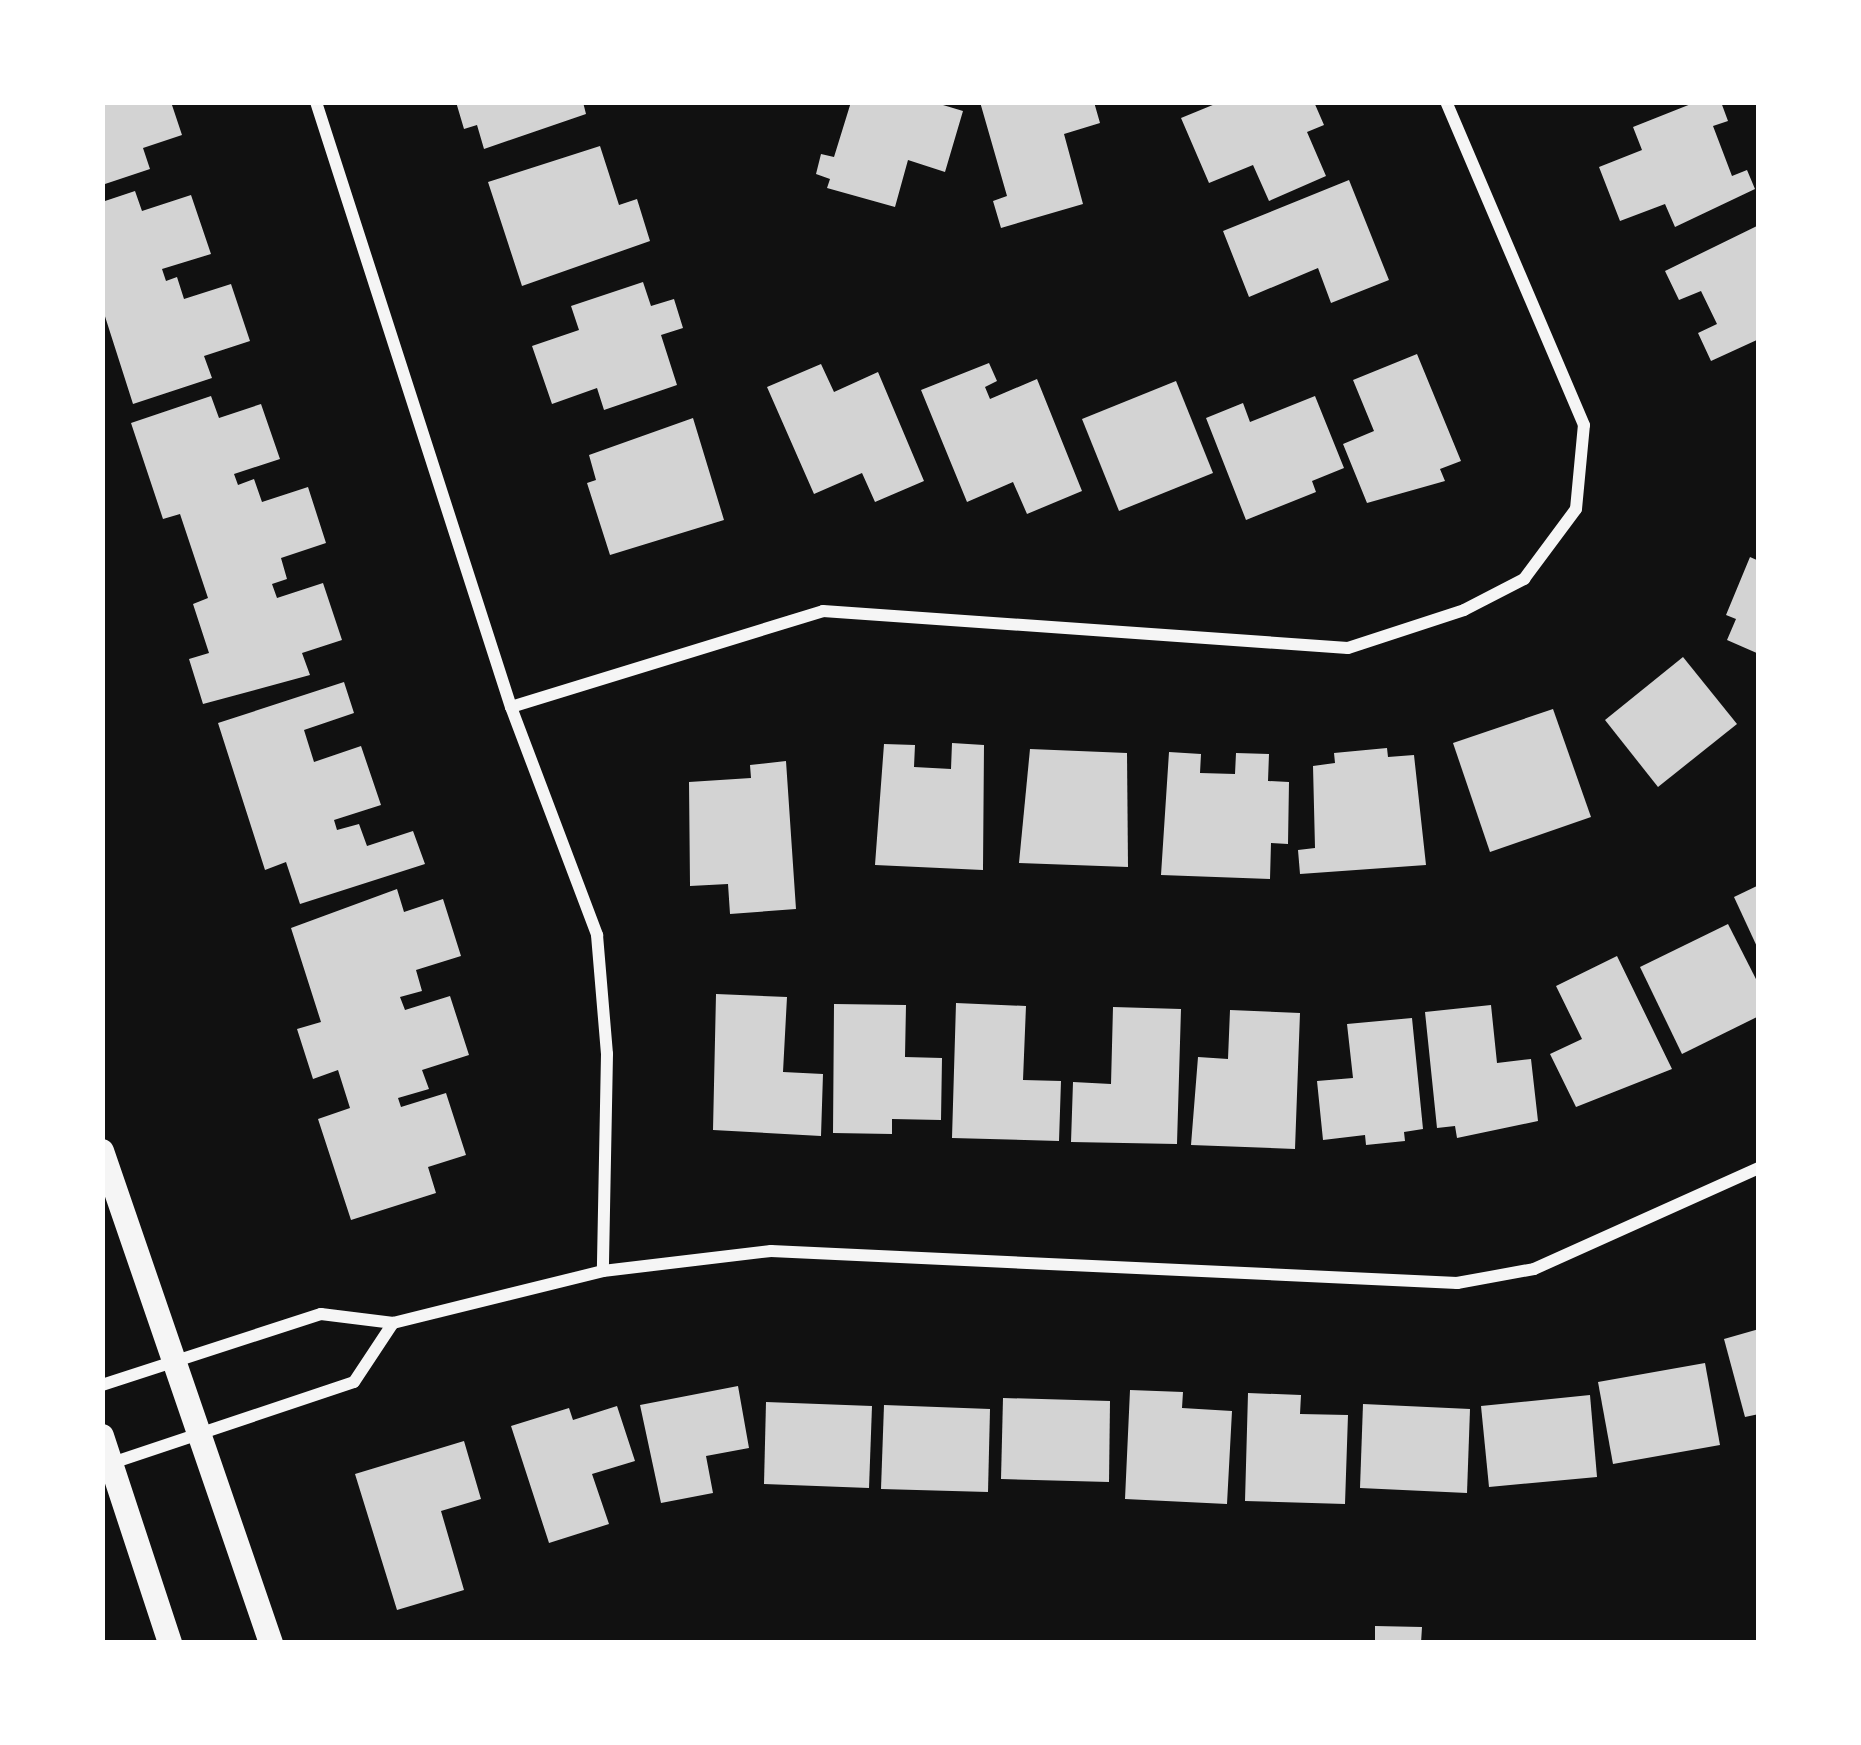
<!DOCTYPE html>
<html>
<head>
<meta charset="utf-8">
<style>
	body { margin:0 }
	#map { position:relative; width:1861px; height:1745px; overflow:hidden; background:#111; font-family:"Exo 2",sans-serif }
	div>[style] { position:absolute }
	.building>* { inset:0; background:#d3d3d3 }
	.minor>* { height:12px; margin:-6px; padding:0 6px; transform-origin:6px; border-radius:6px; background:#f5f5f5 }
	.secondary>* { height:24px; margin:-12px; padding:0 12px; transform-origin:12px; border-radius:12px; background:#f5f5f5 }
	span { translate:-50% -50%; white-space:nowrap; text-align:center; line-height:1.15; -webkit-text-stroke:9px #fff; paint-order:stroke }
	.frame { position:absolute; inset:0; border:105px solid #fff; pointer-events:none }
</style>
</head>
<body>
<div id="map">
	<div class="building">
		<div style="clip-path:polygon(102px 102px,171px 102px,182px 135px,143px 148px,150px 169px,102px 185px)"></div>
		<div style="clip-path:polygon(456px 102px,583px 102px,586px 114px,484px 149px,477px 125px,464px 129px)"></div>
		<div style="clip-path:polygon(851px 102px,933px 102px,963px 111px,945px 172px,908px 160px,895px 207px,827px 188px,830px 179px,816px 174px,821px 154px,834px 157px)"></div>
		<div style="clip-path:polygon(980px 102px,1094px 102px,1100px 123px,1064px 134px,1083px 204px,1001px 228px,993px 201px,1007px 196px)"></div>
		<div style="clip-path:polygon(1220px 102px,1314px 102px,1324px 125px,1307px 132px,1326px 176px,1269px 201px,1253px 165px,1209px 183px,1181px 118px)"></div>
		<div style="clip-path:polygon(1696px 102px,1721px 102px,1728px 121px,1713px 126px,1732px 176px,1747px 170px,1755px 189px,1675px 227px,1665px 204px,1620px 221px,1599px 167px,1642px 150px,1633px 127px)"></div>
		<div style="clip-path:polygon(600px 146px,619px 205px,637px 199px,650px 241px,522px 286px,488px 182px)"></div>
		<div style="clip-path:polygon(1349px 180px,1389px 280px,1331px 303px,1318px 268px,1249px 297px,1223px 231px)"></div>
		<div style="clip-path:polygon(135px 191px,142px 211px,191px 195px,211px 254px,162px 269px,166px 281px,177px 277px,184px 299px,231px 284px,250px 341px,204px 356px,212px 378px,133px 404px,102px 307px,102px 202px)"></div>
		<div style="clip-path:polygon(1759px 225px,1759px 339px,1711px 361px,1698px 333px,1717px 324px,1701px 291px,1679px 300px,1665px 271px)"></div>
		<div style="clip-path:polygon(643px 282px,651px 306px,674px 299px,683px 328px,661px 335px,677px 385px,604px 410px,597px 388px,552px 404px,532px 346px,579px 330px,571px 306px)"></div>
		<div style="clip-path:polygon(1417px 354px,1461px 461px,1440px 469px,1445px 481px,1367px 503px,1343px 444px,1374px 431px,1353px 380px)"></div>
		<div style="clip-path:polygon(989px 363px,997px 381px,985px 387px,990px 399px,1037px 379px,1082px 491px,1027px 514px,1013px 482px,967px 502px,921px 390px)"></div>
		<div style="clip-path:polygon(821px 364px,834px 392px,878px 372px,924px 481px,875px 502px,862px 473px,814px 494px,767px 387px)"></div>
		<div style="clip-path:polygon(1176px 381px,1213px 473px,1119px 511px,1082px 419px)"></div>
		<div style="clip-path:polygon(211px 396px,219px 418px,261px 404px,280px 459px,234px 474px,238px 485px,254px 479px,262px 502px,308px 487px,326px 543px,281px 558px,287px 579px,272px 584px,277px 598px,323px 583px,342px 640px,302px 653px,310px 675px,203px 704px,189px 659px,209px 653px,193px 604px,208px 598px,180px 514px,163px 519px,131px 423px)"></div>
		<div style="clip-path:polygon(1315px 396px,1344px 468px,1312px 481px,1316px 492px,1246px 520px,1206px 418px,1243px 403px,1250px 422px)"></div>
		<div style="clip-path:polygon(693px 418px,724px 520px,610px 555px,587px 483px,596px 480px,589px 455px)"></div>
		<div style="clip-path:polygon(1750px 557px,1759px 561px,1759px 654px,1727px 640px,1736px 619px,1726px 615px)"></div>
		<div style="clip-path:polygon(1683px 657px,1737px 724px,1658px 787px,1605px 720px)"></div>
		<div style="clip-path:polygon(344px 682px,354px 713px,304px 730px,314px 762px,361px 746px,381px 805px,334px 820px,337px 830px,359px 824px,367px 846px,413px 831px,425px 864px,300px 904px,286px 862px,265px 870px,218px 723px)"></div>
		<div style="clip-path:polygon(1553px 709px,1591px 817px,1490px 852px,1453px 743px)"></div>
		<div style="clip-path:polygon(952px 743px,984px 745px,983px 870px,875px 865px,884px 744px,915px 745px,914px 767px,951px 769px)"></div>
		<div style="clip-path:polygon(1387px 748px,1388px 757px,1414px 755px,1426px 865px,1300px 874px,1298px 850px,1315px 848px,1313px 766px,1335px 763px,1334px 753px)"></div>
		<div style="clip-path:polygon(1030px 749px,1127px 753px,1128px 867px,1019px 863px)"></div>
		<div style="clip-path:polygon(1169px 752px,1201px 754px,1200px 773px,1235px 774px,1236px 753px,1269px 754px,1268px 781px,1289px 782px,1288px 844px,1271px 843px,1270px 879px,1161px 875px)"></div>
		<div style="clip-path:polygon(786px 761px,796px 909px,730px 914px,728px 884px,690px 886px,689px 782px,751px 778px,750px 765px)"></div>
		<div style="clip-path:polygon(1759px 885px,1759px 951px,1734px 897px)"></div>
		<div style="clip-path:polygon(397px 889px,404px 912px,443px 899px,461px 956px,416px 970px,422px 991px,400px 997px,405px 1010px,450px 996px,469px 1055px,422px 1070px,429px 1089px,398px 1098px,401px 1107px,446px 1093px,466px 1155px,428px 1167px,436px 1193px,351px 1220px,318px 1119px,350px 1108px,338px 1070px,313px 1079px,297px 1029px,321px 1022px,291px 928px)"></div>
		<div style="clip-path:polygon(1728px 924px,1759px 985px,1759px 1016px,1682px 1054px,1640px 967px)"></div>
		<div style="clip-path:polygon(1617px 956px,1672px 1069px,1576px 1107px,1550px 1054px,1582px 1039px,1556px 986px)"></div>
		<div style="clip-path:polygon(716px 994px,787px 997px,783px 1072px,823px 1074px,821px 1136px,713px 1130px)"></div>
		<div style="clip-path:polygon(956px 1003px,1026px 1006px,1023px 1080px,1061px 1081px,1059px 1141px,952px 1138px)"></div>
		<div style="clip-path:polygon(834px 1004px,906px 1005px,905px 1057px,942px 1058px,941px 1120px,892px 1119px,892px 1134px,833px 1133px)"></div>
		<div style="clip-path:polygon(1491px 1005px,1497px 1063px,1531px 1059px,1538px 1121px,1457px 1138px,1455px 1126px,1437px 1128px,1425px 1012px)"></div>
		<div style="clip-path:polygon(1113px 1007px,1181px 1009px,1177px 1144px,1071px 1142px,1073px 1082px,1111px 1084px)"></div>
		<div style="clip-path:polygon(1230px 1010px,1300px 1013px,1295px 1149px,1191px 1145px,1198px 1057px,1228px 1059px)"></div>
		<div style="clip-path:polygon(1412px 1018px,1423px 1129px,1404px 1132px,1405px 1141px,1366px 1145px,1365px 1135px,1323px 1140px,1317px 1081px,1353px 1078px,1347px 1024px)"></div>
		<div style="clip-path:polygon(1759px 1329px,1759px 1414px,1745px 1417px,1724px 1339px)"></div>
		<div style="clip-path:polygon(1705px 1363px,1720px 1445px,1613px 1464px,1598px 1382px)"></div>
		<div style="clip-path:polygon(738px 1386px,749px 1448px,706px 1456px,713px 1493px,661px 1503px,640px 1405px)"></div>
		<div style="clip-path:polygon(1130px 1390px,1183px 1392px,1182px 1408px,1232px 1411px,1227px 1504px,1125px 1499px)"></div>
		<div style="clip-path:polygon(1248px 1393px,1301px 1395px,1300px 1414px,1348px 1415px,1345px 1504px,1245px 1501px)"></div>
		<div style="clip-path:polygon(1590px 1395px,1597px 1477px,1489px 1487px,1481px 1406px)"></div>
		<div style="clip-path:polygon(1003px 1398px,1110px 1401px,1109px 1482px,1001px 1479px)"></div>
		<div style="clip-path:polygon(766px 1402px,872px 1406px,869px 1488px,764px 1484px)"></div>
		<div style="clip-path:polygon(1363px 1404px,1470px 1409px,1467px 1493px,1360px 1488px)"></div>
		<div style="clip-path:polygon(884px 1405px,990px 1409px,988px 1492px,881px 1489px)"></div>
		<div style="clip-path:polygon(617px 1406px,635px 1461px,592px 1474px,609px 1524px,549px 1543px,511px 1426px,569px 1408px,573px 1420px)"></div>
		<div style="clip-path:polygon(464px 1441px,481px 1499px,441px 1511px,464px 1590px,397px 1610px,355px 1474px)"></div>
		<div style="clip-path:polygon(1375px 1626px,1422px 1627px,1421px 1643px,1375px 1643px)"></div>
	</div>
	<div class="minor">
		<div style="left:316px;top:102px;width:636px;rotate:72.14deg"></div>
		<div style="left:511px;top:707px;width:244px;rotate:69.3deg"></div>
		<div style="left:597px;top:935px;width:119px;rotate:85.2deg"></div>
		<div style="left:607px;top:1054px;width:217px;rotate:91.1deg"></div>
		<div style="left:511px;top:707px;width:326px;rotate:-17.1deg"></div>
		<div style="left:823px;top:611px;width:526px;rotate:4.03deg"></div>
		<div style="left:1348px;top:648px;width:122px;rotate:-18.1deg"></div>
		<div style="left:1464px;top:610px;width:68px;rotate:-27.3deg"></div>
		<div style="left:1524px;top:579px;width:87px;rotate:-53.4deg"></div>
		<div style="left:1576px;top:509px;width:84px;rotate:-84.6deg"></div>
		<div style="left:1584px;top:425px;width:351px;rotate:-113.1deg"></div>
		<div style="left:102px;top:1385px;width:230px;rotate:-18deg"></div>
		<div style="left:321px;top:1314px;width:73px;rotate:7.1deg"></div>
		<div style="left:393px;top:1323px;width:216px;rotate:-13.9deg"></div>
		<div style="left:603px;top:1271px;width:169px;rotate:-6.8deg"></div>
		<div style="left:771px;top:1251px;width:687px;rotate:2.67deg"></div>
		<div style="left:1457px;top:1283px;width:78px;rotate:-10.3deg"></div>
		<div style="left:1534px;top:1269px;width:247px;rotate:-24.2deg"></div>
		<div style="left:109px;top:1464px;width:258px;rotate:-18.5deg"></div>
		<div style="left:354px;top:1382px;width:71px;rotate:-56.5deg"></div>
	</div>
	<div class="secondary">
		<div style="left:102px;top:1151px;width:520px;rotate:71.04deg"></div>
		<div style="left:102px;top:1436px;width:218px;rotate:71.8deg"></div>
	</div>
	<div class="frame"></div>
</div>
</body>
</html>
